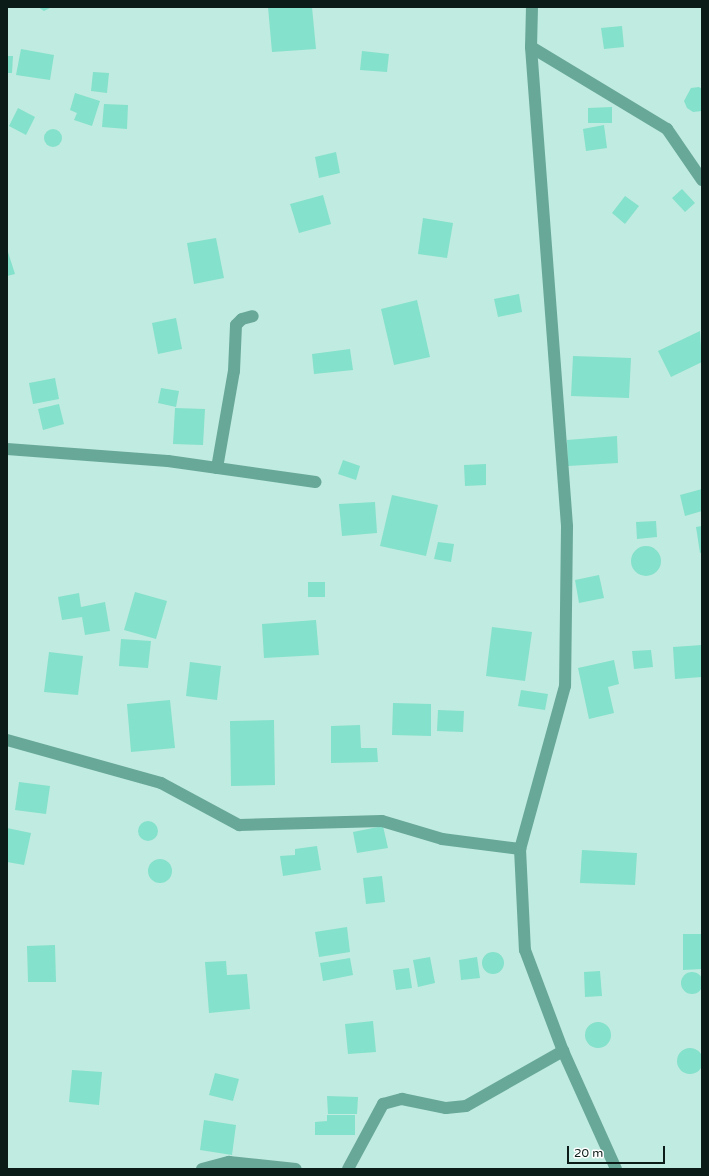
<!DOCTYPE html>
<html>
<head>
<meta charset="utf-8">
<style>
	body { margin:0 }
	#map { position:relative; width:709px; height:1176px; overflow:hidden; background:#c0ebe0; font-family:"Varela Round",sans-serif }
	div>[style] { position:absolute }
	.building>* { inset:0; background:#84e1cb }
	.round { border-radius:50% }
	.street>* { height:12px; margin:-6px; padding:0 6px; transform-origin:6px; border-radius:6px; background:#68a899 }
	span { translate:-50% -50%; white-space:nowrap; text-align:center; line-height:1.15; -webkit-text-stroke:3.5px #fff; paint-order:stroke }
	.frame { position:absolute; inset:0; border:8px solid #0b1b18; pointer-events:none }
	.scale { position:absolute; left:567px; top:1146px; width:98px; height:18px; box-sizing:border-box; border:2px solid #0b1b18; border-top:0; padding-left:5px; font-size:12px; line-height:14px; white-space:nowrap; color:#0b1b18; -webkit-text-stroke:3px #fff; paint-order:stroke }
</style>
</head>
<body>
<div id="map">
	<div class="building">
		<div style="clip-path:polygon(38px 7px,52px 7px,44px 11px)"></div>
		<div style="clip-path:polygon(268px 7px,312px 7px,316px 49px,272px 52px)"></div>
		<div style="clip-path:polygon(622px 26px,624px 47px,604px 49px,601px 28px)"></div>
		<div style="clip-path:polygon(21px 49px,54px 55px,50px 80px,16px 75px)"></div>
		<div style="clip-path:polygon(362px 51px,389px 54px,387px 72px,360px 70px)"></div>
		<div style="clip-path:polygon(7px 56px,13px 56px,12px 73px,7px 73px)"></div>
		<div style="clip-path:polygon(93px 72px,109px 73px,107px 93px,91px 91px)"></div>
		<div style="clip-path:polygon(699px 87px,702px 89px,702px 111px,693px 112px,687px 108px,684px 101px,691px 88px)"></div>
		<div style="clip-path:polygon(75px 93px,100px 101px,92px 126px,74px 120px,77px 113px,70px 110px)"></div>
		<div style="clip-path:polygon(104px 104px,128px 105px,127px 129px,102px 127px)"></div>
		<div style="clip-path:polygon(612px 107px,612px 123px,588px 123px,588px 108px)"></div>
		<div style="clip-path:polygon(18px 108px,35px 117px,26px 135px,9px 126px)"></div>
		<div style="clip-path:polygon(604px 125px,607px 148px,586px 151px,583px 129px)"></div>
		<div class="round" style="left:44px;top:129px;width:18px;height:18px"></div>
		<div style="clip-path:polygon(336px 152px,340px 173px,319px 178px,315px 157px)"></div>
		<div style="clip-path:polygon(682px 189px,695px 203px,685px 212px,672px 198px)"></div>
		<div style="clip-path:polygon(323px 195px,331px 224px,299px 233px,290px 204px)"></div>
		<div style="clip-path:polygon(625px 196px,639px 206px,625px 224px,612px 213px)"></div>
		<div style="clip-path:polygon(423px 218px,453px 223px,447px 258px,418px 254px)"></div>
		<div style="clip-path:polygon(216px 238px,224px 278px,194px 284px,187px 243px)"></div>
		<div style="clip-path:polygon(7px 249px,15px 274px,7px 276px)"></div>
		<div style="clip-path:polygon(519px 294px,522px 312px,498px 317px,494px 299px)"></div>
		<div style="clip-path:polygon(417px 300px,430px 357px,394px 365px,381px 309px)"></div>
		<div style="clip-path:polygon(176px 318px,182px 349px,158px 354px,152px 323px)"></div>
		<div style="clip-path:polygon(700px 331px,702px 362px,671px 377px,658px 351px)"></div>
		<div style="clip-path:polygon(350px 349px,353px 370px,314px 374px,312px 354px)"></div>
		<div style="clip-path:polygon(573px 356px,631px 358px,629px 398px,571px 396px)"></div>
		<div style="clip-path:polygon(55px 378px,59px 399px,33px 404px,29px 383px)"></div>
		<div style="clip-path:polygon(161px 388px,179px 391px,176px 407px,158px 403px)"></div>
		<div style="clip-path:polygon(59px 404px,64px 424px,43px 430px,38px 409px)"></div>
		<div style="clip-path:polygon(175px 408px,205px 409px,203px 445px,173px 444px)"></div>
		<div style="clip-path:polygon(617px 436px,618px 463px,568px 466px,567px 440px)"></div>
		<div style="clip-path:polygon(343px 460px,360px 466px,356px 480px,338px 474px)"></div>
		<div style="clip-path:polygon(486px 464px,486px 485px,465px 486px,464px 465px)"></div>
		<div style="clip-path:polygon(702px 489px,702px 511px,685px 516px,680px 495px)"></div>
		<div style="clip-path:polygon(392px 495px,438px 505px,426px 556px,380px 546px)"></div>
		<div style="clip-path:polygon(375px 502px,377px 533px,342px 536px,339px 504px)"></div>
		<div style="clip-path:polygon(656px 521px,657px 537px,637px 539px,636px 522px)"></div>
		<div style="clip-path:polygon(702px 526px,702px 552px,700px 553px,696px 527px)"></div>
		<div style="clip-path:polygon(438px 542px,454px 544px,451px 562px,434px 559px)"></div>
		<div class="round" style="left:631px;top:546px;width:30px;height:30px"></div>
		<div style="clip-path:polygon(599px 575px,604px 598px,579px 603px,575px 580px)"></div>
		<div style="clip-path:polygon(308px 582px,325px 582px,325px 597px,308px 597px)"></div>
		<div style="clip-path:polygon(135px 592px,167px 601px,156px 639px,124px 630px)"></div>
		<div style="clip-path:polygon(79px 593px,81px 607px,105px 602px,110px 631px,85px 635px,82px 617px,62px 620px,58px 597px)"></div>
		<div style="clip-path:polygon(316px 620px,319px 655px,264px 658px,262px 624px)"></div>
		<div style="clip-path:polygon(492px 627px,532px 632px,525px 681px,486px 676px)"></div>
		<div style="clip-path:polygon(121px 639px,151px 641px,148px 668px,119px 666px)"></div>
		<div style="clip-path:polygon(702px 645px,702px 677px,675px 679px,673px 647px)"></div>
		<div style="clip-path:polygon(651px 650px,653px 667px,634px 669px,632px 651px)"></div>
		<div style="clip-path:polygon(49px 652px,83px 656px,78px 695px,44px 692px)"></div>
		<div style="clip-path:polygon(614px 660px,619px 684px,608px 687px,614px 713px,589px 719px,578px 668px)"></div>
		<div style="clip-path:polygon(190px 662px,221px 666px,217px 700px,186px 696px)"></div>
		<div style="clip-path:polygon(521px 690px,548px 694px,545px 710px,518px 706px)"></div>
		<div style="clip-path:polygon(170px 700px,175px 748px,131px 752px,127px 704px)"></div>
		<div style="clip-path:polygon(393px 703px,431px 704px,431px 736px,392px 735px)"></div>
		<div style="clip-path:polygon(438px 710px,464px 711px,463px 732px,437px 731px)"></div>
		<div style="clip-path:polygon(274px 720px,275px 785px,231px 786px,230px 721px)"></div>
		<div style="clip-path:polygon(360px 725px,361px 748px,377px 748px,378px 762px,331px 763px,331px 726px)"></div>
		<div style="clip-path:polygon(19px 782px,50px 786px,46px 814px,15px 810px)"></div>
		<div class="round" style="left:138px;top:821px;width:20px;height:20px"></div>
		<div style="clip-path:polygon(383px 826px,388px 848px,357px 853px,353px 832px)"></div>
		<div style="clip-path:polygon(7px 828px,31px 833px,24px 865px,7px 862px)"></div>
		<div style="clip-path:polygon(317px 846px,321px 870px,283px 876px,280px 856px,295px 855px,295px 849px)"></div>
		<div style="clip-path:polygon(582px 850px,637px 853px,635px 885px,580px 883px)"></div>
		<div class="round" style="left:148px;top:859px;width:24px;height:24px"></div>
		<div style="clip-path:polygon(382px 876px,385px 902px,366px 904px,363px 878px)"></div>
		<div style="clip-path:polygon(347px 927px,350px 952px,319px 957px,315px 932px)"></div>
		<div style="clip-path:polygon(683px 934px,702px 934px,702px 969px,683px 970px)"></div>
		<div style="clip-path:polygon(55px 945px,56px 982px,28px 982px,27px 946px)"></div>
		<div class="round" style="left:482px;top:952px;width:22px;height:22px"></div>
		<div style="clip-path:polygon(430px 957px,435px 983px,418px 987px,413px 960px)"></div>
		<div style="clip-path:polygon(477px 957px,480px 978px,461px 980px,459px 960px)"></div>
		<div style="clip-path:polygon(350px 958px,353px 975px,323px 981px,320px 963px)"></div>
		<div style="clip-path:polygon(226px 961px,227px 975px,247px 974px,250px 1009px,209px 1013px,205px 962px)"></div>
		<div style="clip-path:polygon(409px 968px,412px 988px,396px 990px,393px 970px)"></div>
		<div style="clip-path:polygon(600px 971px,602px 996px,585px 997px,584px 972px)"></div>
		<div class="round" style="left:681px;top:972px;width:22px;height:22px"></div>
		<div style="clip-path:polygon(373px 1021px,376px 1052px,348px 1054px,345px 1024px)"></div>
		<div class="round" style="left:585px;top:1022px;width:26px;height:26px"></div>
		<div class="round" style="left:677px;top:1048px;width:26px;height:26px"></div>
		<div style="clip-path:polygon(72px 1070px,102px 1072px,99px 1105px,69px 1102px)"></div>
		<div style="clip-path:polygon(215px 1073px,239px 1079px,233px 1101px,209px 1095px)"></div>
		<div style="clip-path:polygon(327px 1096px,358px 1097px,357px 1114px,328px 1114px)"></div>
		<div style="clip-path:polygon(327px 1115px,355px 1115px,355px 1135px,315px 1135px,315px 1122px,327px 1121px)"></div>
		<div style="clip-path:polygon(204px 1120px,236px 1125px,232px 1155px,200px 1150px)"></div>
	</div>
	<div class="street">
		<div style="left:532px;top:7px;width:40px;rotate:91.4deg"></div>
		<div style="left:531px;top:47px;width:481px;rotate:85.7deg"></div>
		<div style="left:567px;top:527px;width:159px;rotate:90.7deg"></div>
		<div style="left:565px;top:686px;width:169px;rotate:105.4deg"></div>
		<div style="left:520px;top:849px;width:101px;rotate:87.2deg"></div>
		<div style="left:525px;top:950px;width:108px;rotate:69.4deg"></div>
		<div style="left:563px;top:1051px;width:129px;rotate:65.8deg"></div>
		<div style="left:531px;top:47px;width:159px;rotate:31.1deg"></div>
		<div style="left:667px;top:129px;width:62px;rotate:55.5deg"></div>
		<div style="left:7px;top:449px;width:161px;rotate:4.3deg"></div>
		<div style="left:168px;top:461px;width:149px;rotate:8.1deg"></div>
		<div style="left:217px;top:468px;width:98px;rotate:-80.1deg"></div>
		<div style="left:234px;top:371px;width:46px;rotate:-87.5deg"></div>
		<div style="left:236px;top:325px;width:8px;rotate:-45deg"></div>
		<div style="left:242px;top:319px;width:11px;rotate:-15deg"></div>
		<div style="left:7px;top:740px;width:160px;rotate:15.6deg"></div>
		<div style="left:161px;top:783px;width:89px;rotate:28.3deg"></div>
		<div style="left:239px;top:825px;width:143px;rotate:-1.6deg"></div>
		<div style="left:382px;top:821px;width:63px;rotate:16.7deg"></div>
		<div style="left:442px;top:839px;width:79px;rotate:7.3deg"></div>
		<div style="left:202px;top:1169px;width:28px;rotate:-15deg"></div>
		<div style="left:229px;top:1162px;width:67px;rotate:6deg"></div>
		<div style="left:348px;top:1169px;width:74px;rotate:-61.7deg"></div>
		<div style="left:383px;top:1104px;width:20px;rotate:-15deg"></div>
		<div style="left:402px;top:1099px;width:45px;rotate:11.6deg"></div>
		<div style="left:446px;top:1108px;width:20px;rotate:-6deg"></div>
		<div style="left:466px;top:1106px;width:112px;rotate:-29.6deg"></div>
	</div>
	<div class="frame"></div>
	<div class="scale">20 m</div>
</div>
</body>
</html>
